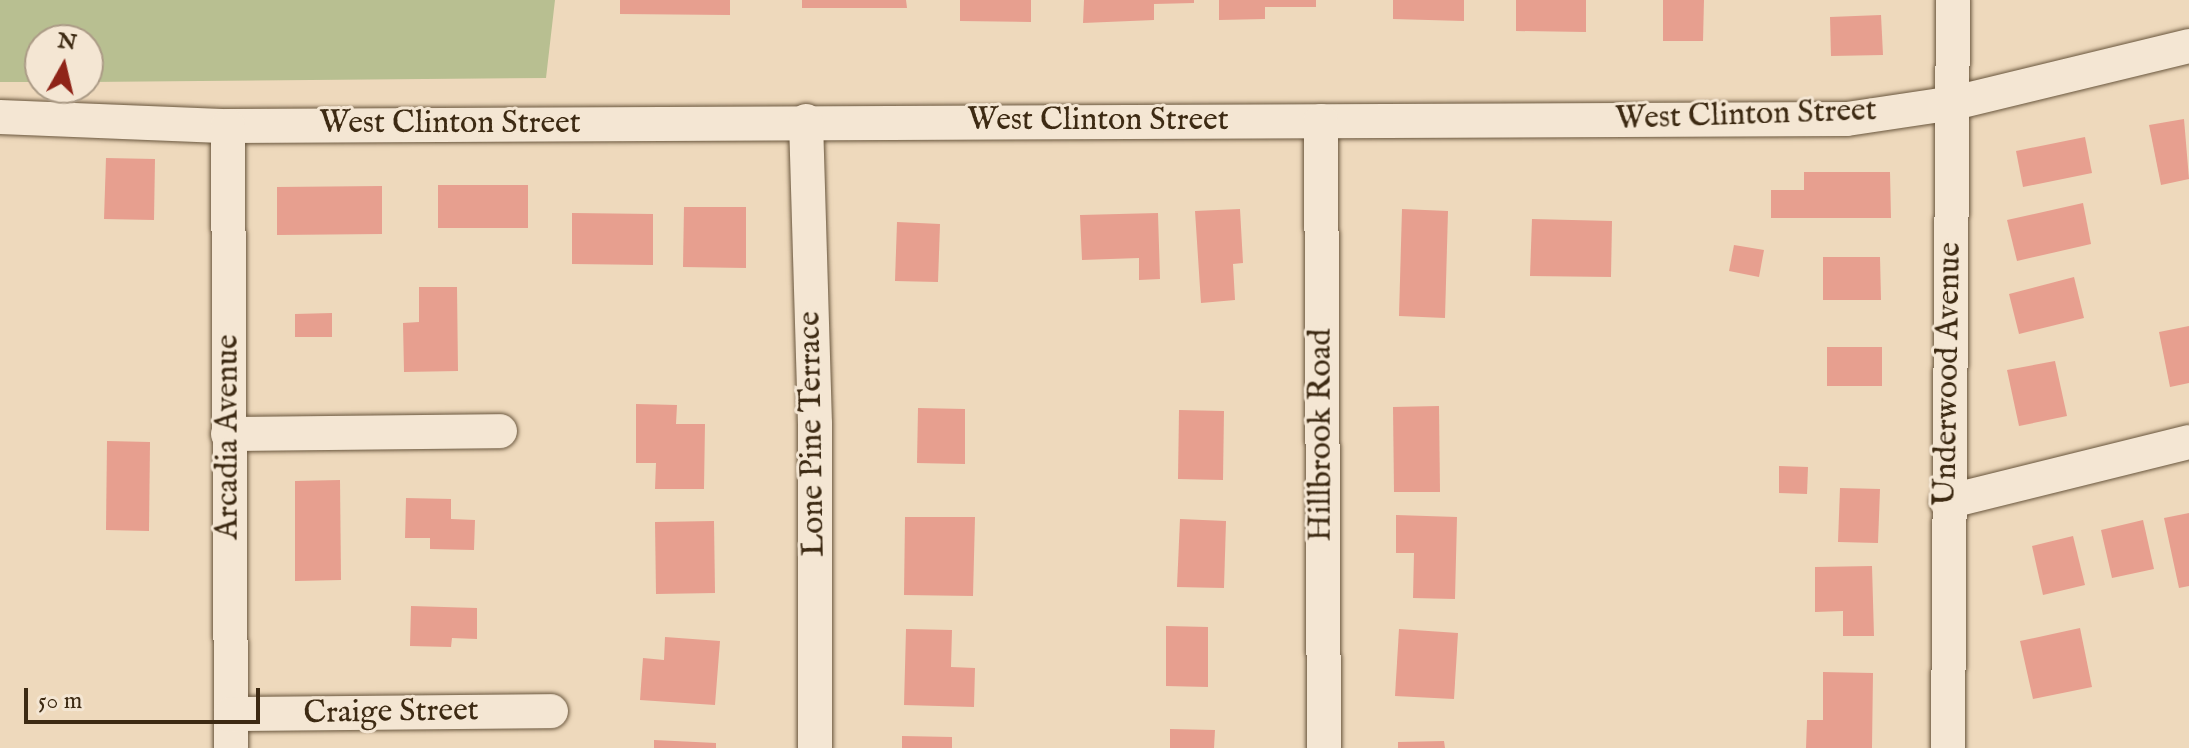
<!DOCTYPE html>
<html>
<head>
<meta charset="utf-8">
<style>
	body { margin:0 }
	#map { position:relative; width:2189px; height:748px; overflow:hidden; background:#eed9bc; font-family:"IM FELL English",serif }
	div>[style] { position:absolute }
	.green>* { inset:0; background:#b8bf91 }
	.building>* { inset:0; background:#e79f8f }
	.roads { filter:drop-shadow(0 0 2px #69563d) drop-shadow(0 0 2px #69563d) }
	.minor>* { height:34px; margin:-17px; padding:0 17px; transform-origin:17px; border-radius:17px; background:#f4e6d3 }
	span { translate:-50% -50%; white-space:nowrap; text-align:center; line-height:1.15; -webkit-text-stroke:6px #f4e6d3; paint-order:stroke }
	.street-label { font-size:32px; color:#3d2a13 }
	.north { position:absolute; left:24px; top:24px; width:80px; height:80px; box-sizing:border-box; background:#f4e6d3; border:2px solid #ab9b86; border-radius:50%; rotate:8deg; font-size:22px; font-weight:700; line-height:32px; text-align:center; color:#3d2a13 }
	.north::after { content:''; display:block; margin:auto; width:28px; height:36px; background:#8f2418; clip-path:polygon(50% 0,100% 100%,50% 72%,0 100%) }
	.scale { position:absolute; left:24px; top:688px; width:236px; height:36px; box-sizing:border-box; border:4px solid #3d2a13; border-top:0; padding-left:10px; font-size:24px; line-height:28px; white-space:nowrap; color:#3d2a13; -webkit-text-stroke:6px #f4e6d3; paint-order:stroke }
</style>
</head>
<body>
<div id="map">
	<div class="green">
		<div style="clip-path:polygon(0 0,555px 0,546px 78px,88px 82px,88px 40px,40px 40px,40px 82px,0 82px)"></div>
	</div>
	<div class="building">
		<div style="clip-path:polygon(620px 0,730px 0,730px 15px,620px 14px)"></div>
		<div style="clip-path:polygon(802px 0,906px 0,907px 8px,802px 8px)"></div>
		<div style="clip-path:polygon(960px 0,1031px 0,1031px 22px,960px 21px)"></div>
		<div style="clip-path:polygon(1084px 0,1194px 0,1194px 3px,1154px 4px,1154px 20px,1083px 23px)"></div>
		<div style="clip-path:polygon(1219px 0,1316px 0,1316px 7px,1265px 7px,1265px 19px,1219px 20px)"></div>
		<div style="clip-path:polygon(1393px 0,1464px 0,1464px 21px,1393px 19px)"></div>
		<div style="clip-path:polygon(1516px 0,1586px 0,1586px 32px,1516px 31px)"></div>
		<div style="clip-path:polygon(1663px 0,1704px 0,1703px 41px,1663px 41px)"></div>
		<div style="clip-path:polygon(1881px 15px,1883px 55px,1831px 56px,1830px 17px)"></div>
		<div style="clip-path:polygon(2184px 119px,2189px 179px,2161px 185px,2149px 125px)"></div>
		<div style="clip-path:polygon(2085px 137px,2092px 173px,2023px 187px,2016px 151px)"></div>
		<div style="clip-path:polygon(106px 158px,155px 159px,154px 220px,104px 219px)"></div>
		<div style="clip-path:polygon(1804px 172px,1890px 172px,1891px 218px,1771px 218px,1771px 190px,1804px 190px)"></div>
		<div style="clip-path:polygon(438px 185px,528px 185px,528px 228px,438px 228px)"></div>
		<div style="clip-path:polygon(382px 186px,382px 234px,277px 235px,277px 187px)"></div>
		<div style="clip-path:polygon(2083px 203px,2091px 244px,2017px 261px,2007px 220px)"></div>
		<div style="clip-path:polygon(684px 207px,746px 207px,746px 268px,683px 267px)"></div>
		<div style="clip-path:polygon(1240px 209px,1243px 263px,1233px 264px,1235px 300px,1201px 303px,1195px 211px)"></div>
		<div style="clip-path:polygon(1402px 209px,1448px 211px,1445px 318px,1399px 316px)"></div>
		<div style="clip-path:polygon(572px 213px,653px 214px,653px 265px,572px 264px)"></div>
		<div style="clip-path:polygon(1158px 213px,1160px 279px,1139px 280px,1139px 258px,1082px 260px,1080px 215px)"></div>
		<div style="clip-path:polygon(1532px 219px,1612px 221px,1611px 277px,1530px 276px)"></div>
		<div style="clip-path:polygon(897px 222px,940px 224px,938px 282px,895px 281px)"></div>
		<div style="clip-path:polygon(1734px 245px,1764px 250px,1759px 277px,1729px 271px)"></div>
		<div style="clip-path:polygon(1823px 257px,1880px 257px,1881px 300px,1823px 300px)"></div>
		<div style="clip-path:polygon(2074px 277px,2084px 318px,2019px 334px,2009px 294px)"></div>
		<div style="clip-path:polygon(419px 287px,457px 287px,458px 371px,404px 372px,403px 323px,419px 322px)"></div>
		<div style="clip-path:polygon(332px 313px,332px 337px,295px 337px,295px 314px)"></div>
		<div style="clip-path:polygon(2189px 326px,2189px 383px,2170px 387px,2159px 332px)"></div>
		<div style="clip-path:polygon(1827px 347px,1882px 347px,1882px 386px,1827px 386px)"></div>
		<div style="clip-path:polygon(2055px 361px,2067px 416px,2019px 426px,2007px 370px)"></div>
		<div style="clip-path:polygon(636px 404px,677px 405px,676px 424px,705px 424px,704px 489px,655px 489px,656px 463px,636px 463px)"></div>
		<div style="clip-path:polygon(1439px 406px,1440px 492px,1394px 492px,1393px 407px)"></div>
		<div style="clip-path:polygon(918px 408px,965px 409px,965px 464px,917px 463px)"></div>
		<div style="clip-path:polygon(1179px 410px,1224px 411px,1223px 480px,1178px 479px)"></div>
		<div style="clip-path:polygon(107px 441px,150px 442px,149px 531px,106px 530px)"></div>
		<div style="clip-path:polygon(1779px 466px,1808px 467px,1807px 494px,1779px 493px)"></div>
		<div style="clip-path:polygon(340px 480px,341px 580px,295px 581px,295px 481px)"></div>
		<div style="clip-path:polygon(1840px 488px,1880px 489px,1878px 543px,1838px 542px)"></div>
		<div style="clip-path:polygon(406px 498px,451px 499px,451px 519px,475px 520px,474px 550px,430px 549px,430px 538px,405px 538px)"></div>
		<div style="clip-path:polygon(2189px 513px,2189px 586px,2179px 588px,2164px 518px)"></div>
		<div style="clip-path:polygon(1396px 515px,1457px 517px,1455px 599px,1413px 598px,1414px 553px,1396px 553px)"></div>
		<div style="clip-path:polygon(905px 517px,975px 517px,973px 596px,904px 595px)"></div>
		<div style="clip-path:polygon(1180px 519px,1226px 521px,1224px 588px,1177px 587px)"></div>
		<div style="clip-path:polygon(2143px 520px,2154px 569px,2112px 578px,2101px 530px)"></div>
		<div style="clip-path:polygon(714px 521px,715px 593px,656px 594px,655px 522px)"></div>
		<div style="clip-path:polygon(2073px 536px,2085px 585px,2043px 595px,2032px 546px)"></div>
		<div style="clip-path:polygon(1872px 566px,1874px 636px,1843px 636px,1843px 611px,1815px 612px,1815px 567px)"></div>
		<div style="clip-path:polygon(411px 606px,477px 608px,477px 639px,452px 638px,451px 647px,410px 646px)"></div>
		<div style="clip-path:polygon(1166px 626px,1208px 627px,1208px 687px,1166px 686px)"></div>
		<div style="clip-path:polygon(2080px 628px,2092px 687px,2033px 699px,2020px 641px)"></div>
		<div style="clip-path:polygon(906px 629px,952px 630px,951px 667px,975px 668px,974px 707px,904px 705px)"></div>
		<div style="clip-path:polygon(1399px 629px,1458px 633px,1454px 699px,1395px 696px)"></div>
		<div style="clip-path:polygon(665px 637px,720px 641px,715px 705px,640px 700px,643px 658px,664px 660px)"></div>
		<div style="clip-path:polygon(1823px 672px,1873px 673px,1872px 748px,1806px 748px,1807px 720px,1823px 720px)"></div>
		<div style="clip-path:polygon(1170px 729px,1215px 730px,1214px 748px,1170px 748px)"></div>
		<div style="clip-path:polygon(902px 736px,952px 737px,952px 748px,902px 748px)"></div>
		<div style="clip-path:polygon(654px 740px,716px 743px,716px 748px,654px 748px)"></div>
		<div style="clip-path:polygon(1444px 741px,1445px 748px,1398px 748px,1398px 742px)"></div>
	</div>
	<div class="roads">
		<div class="minor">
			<div style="left:0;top:117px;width:228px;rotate:2.3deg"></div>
			<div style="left:228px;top:126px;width:1619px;rotate:-0.25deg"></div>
			<div style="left:1847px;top:119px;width:108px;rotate:-8.5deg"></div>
			<div style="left:1954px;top:103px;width:242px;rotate:-13.6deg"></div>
			<div style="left:806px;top:121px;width:303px;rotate:88.3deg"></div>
			<div style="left:815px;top:424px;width:324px;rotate:90deg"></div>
			<div style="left:1321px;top:121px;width:627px;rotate:89.73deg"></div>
			<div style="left:228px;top:126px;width:622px;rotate:89.72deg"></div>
			<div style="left:228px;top:434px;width:272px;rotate:-0.6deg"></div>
			<div style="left:1947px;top:502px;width:249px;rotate:-13.9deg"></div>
			<div style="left:231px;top:714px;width:320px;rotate:-0.5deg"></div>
			<div style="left:1948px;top:748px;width:748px;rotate:-89.62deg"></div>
		</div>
	</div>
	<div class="street-label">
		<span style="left:1746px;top:116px;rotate:-2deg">West Clinton Street</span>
		<span style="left:1098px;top:121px">West Clinton Street</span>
		<span style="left:450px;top:124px">West Clinton Street</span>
		<span style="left:1949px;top:374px;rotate:-89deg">Underwood Avenue</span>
		<span style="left:813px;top:434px;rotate:-91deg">Lone Pine Terrace</span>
		<span style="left:1322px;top:435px;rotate:-90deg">Hillbrook Road</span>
		<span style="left:229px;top:437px;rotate:-90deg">Arcadia Avenue</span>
		<span style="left:391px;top:713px;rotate:-1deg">Craige Street</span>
	</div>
	<div class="north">N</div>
	<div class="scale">50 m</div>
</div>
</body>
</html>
